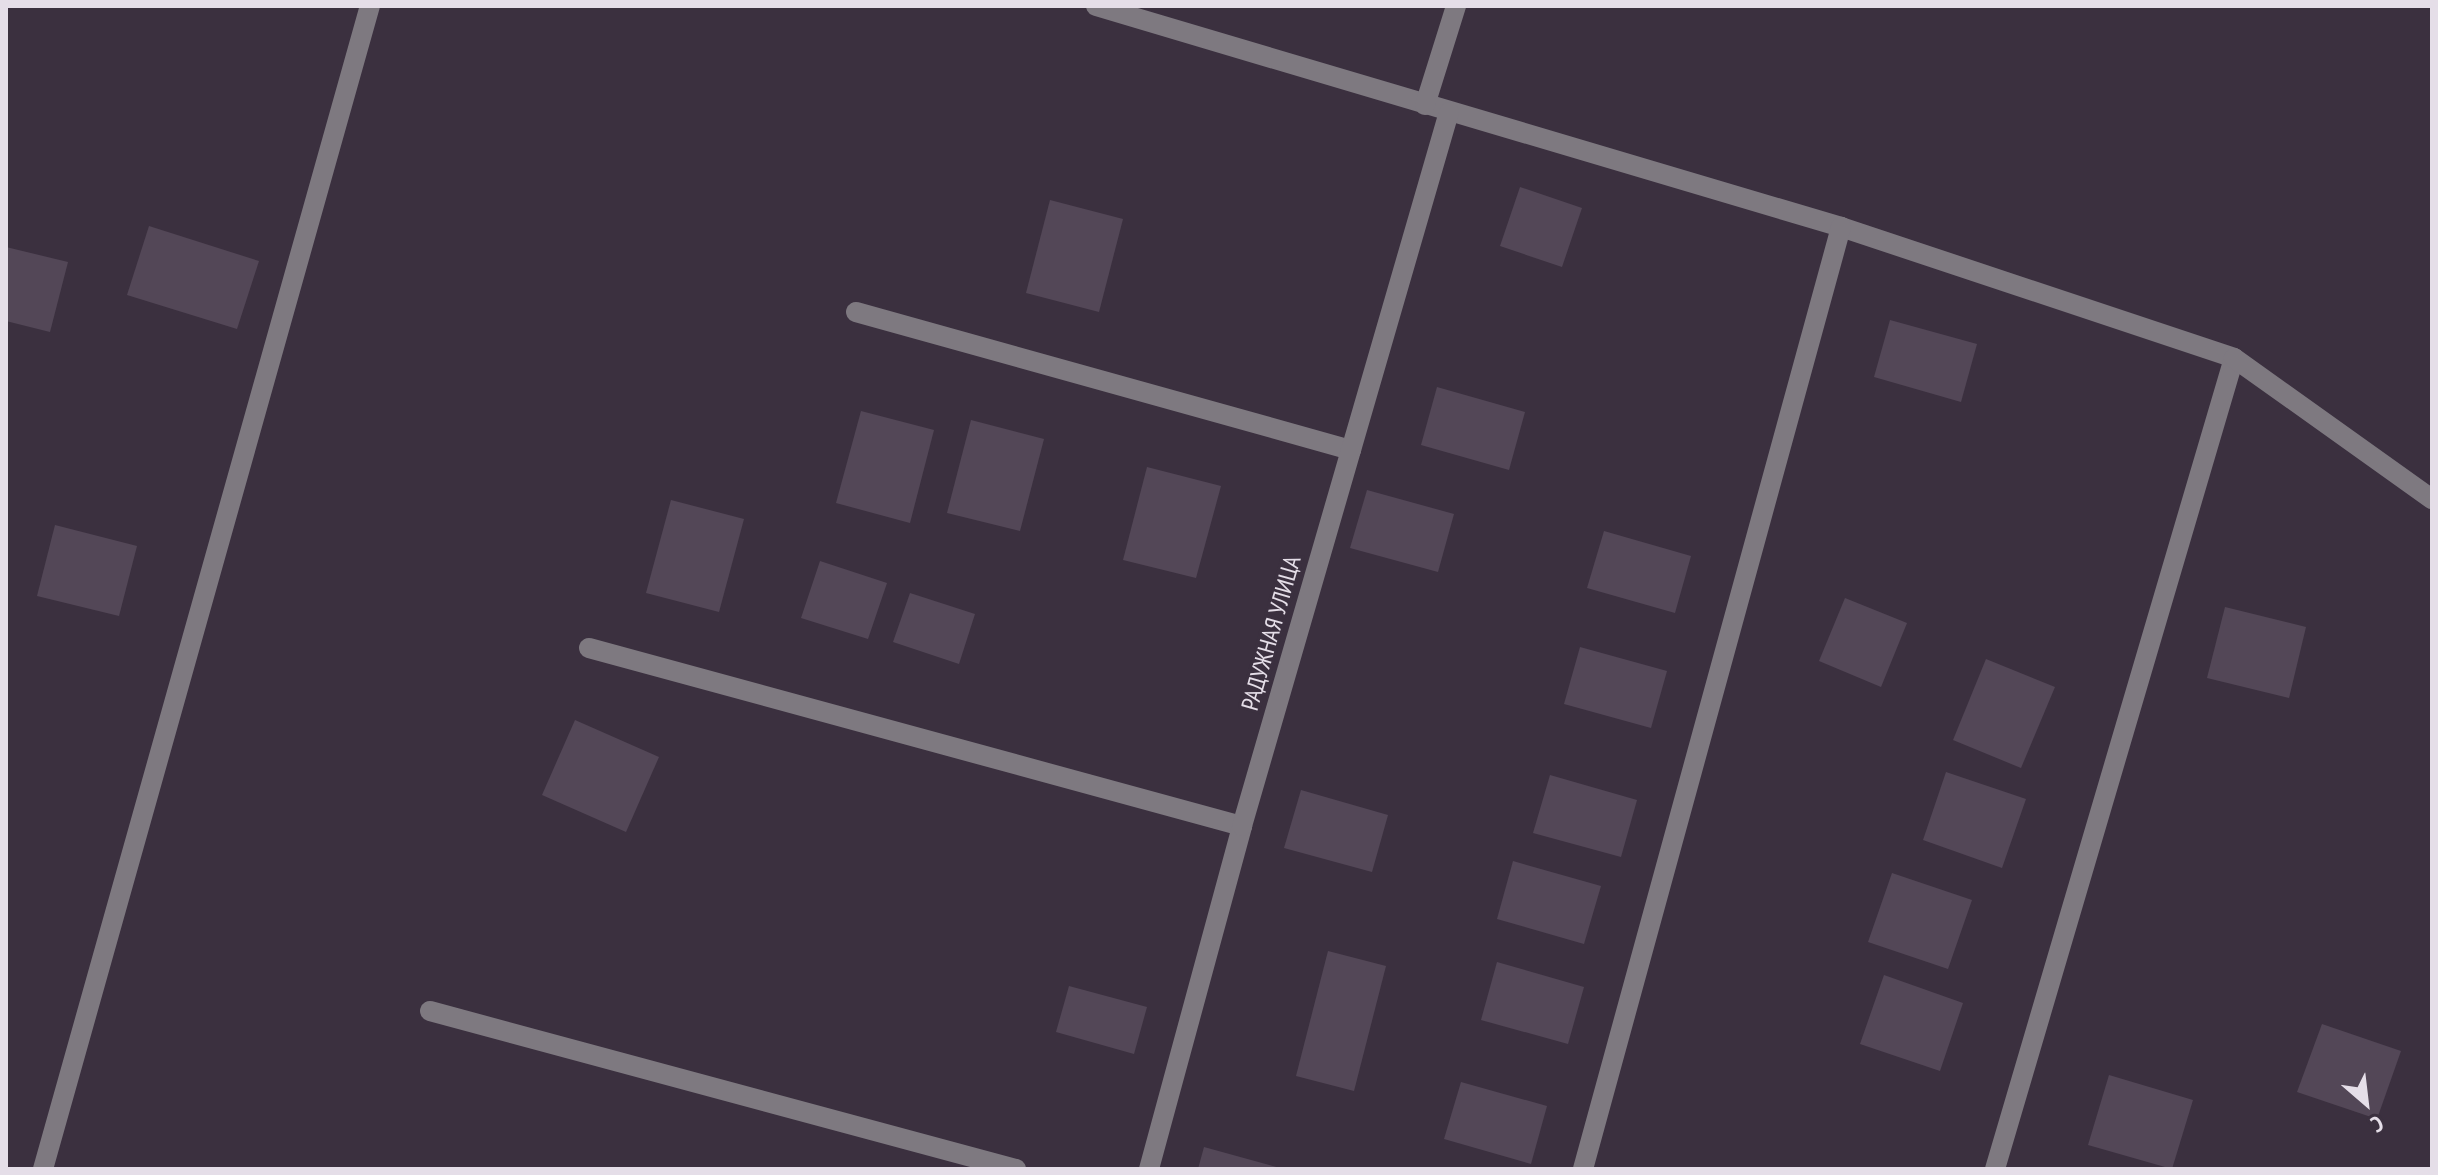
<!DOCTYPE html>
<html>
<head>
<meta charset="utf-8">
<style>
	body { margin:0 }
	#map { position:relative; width:2438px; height:1175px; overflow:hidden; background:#3b303f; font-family:"PT Sans Narrow",sans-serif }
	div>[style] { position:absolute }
	.building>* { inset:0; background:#534757 }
	.minor>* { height:20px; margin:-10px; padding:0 10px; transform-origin:10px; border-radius:10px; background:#7e7980 }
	span { translate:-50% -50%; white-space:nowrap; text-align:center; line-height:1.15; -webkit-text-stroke:6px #3b303f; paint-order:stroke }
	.street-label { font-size:24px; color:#e5dee8 }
	.frame { position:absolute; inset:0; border:8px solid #e5dee8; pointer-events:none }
	.north { position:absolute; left:2326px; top:1063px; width:80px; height:80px; -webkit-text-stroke:6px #3b303f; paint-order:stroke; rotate:152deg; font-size:22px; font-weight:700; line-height:32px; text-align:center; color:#e5dee8 }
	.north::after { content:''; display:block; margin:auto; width:28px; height:36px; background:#e5dee8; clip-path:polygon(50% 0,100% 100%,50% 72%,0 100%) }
</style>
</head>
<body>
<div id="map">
	<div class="building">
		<div style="clip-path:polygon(1520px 187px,1582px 208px,1562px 267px,1500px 246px)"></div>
		<div style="clip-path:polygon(1050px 200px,1123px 219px,1099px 312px,1026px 293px)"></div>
		<div style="clip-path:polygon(149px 226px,259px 261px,237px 329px,127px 295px)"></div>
		<div style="clip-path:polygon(6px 247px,68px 262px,50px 332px,6px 321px)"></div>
		<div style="clip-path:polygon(1890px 320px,1977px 344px,1961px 402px,1874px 377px)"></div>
		<div style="clip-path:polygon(1437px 387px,1525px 412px,1509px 470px,1421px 445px)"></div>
		<div style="clip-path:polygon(861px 411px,934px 430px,910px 523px,836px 503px)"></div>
		<div style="clip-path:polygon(971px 420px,1044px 439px,1020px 531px,947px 513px)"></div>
		<div style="clip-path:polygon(1147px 467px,1221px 486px,1196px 578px,1123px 560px)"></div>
		<div style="clip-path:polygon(1367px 490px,1454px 514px,1438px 572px,1350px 548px)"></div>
		<div style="clip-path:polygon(671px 500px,744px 519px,719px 612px,646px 593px)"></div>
		<div style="clip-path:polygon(55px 525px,137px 546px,119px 616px,37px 596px)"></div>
		<div style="clip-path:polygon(1604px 531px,1691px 556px,1675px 613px,1587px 588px)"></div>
		<div style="clip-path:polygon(820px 561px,887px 583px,868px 639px,801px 618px)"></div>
		<div style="clip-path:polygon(910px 593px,975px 614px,959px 664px,893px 642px)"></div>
		<div style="clip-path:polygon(1845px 598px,1907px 623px,1881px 687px,1819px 661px)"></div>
		<div style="clip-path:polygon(2225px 607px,2306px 627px,2289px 698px,2207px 678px)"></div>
		<div style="clip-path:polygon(1580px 647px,1667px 671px,1651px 728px,1564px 704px)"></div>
		<div style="clip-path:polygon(1986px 659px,2055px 687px,2021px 768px,1953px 740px)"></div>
		<div style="clip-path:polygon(575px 720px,659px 757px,626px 832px,542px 795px)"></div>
		<div style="clip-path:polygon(1946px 772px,2026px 799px,2002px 868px,1923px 840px)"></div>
		<div style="clip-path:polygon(1550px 775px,1637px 800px,1621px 857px,1533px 833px)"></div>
		<div style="clip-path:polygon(1301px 790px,1388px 815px,1372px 872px,1284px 848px)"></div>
		<div style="clip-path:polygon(1513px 861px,1601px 886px,1584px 944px,1497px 919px)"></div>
		<div style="clip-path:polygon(1892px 873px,1972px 900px,1948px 969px,1868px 942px)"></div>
		<div style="clip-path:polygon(1328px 951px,1386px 966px,1354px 1091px,1296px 1076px)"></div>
		<div style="clip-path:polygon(1497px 962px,1584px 987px,1568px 1044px,1481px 1020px)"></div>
		<div style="clip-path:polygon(1884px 975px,1963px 1003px,1940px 1071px,1860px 1044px)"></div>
		<div style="clip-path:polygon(1069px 986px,1147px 1007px,1134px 1054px,1056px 1032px)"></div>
		<div style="clip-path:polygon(2322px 1024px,2401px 1051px,2377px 1119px,2297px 1092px)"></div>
		<div style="clip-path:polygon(2109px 1075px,2193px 1100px,2172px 1169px,2088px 1145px)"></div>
		<div style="clip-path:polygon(1461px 1082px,1547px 1106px,1531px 1164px,1444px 1139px)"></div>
		<div style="clip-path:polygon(1204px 1147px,1280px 1168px,1280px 1169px,1198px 1169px)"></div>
	</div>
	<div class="minor">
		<div style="left:1096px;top:6px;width:777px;rotate:16.52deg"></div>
		<div style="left:1841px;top:227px;width:414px;rotate:18.4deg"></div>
		<div style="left:2234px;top:358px;width:845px;rotate:106.42deg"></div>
		<div style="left:1425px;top:105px;width:104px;rotate:-72.6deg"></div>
		<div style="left:856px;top:312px;width:514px;rotate:15.58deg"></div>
		<div style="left:2234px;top:358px;width:243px;rotate:35.5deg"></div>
		<div style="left:589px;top:648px;width:677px;rotate:15.25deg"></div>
		<div style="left:430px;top:1011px;width:607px;rotate:15.09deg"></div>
		<div style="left:43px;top:1169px;width:1208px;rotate:-74.3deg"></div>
		<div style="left:1149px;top:1169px;width:355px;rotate:-74.8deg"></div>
		<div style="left:1242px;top:826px;width:743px;rotate:-73.83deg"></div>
		<div style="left:1583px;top:1169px;width:977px;rotate:-74.68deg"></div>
	</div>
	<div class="street-label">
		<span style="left:1271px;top:633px;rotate:-74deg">РАДУЖНАЯ УЛИЦА</span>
	</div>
	<div class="frame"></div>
	<div class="north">С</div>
</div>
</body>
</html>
